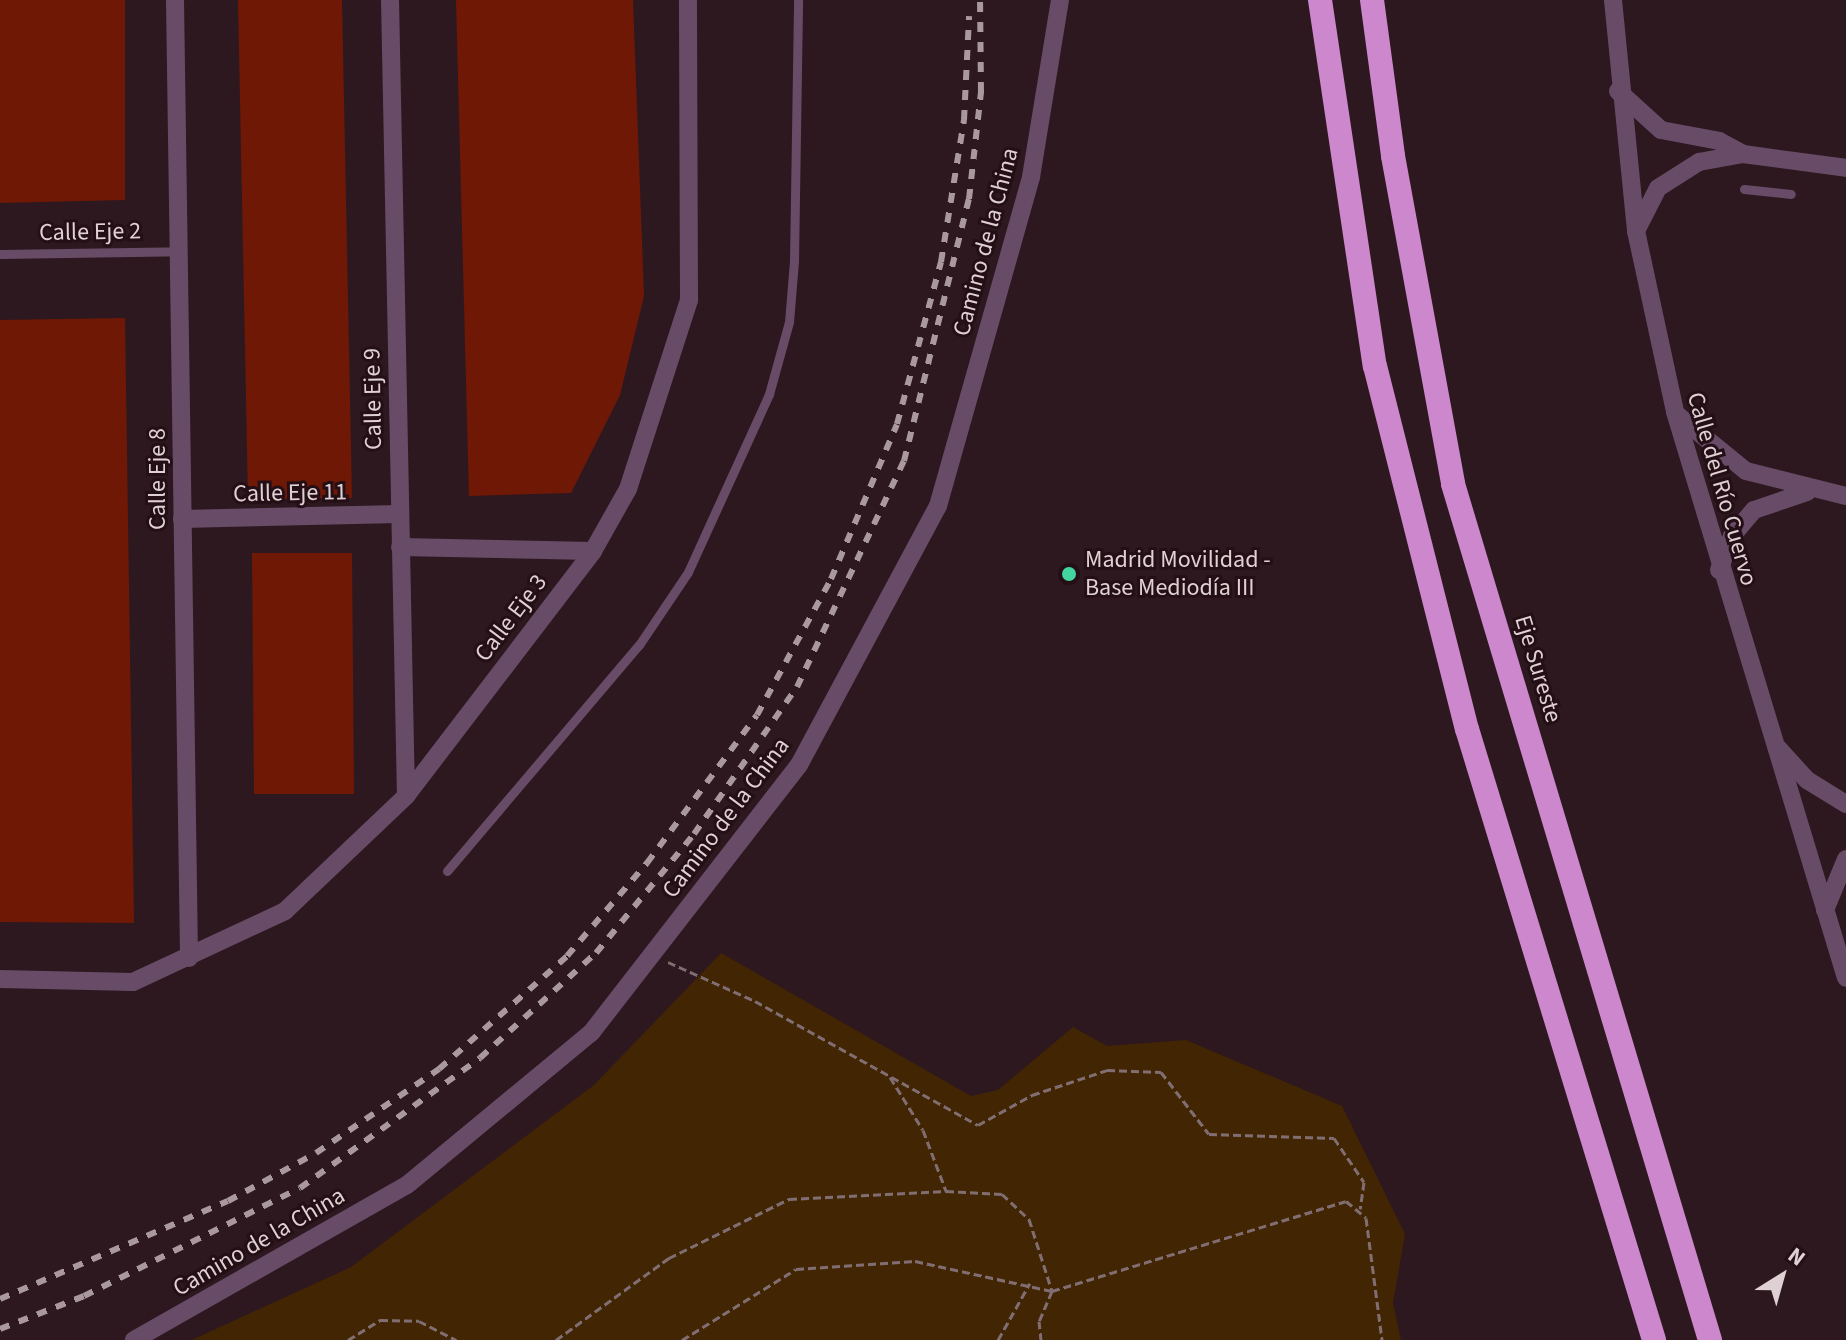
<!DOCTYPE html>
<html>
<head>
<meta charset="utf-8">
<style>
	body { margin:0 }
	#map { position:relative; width:1846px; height:1340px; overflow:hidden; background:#2d181f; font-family:"Source Sans 3",sans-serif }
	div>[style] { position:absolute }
	.green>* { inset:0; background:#422502 }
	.building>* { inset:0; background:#6f1806 }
	.path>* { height:3px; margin-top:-1.5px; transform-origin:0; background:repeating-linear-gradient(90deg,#806e73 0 8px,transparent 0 12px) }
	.service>* { height:9px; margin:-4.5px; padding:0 4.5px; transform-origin:4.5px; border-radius:4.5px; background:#684c67 }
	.minor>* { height:18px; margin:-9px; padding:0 9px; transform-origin:9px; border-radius:9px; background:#684c67 }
	.motorway>* { height:24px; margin:-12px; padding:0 12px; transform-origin:12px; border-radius:12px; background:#cd87cc }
	.rail>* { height:6px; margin-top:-3px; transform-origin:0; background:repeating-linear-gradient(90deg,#a9989d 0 10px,transparent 0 20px) }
	.dots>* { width:22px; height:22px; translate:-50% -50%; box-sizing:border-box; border:4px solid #230f15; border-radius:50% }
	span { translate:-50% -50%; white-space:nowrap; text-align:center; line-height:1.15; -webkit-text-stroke:6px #230f15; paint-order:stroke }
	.street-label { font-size:24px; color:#dfd0d4 }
	.poi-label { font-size:24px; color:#dfd0d4 }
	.left { translate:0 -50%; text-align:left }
	.north { position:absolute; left:1742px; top:1236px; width:80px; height:80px; -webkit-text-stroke:6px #230f15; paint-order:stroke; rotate:37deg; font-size:22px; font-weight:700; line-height:32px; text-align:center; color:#dfd0d4 }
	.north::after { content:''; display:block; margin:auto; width:28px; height:36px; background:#dfd0d4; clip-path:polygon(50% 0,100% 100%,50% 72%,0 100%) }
</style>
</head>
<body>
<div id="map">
	<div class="green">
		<div style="clip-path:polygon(721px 953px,971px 1096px,998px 1090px,1073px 1027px,1107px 1046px,1186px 1040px,1342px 1106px,1405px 1234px,1393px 1303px,1401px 1340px,192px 1340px,351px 1267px,594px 1085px)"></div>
	</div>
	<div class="building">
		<div style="clip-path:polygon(0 0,125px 0,125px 200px,0 203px)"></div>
		<div style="clip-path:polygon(238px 0,342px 0,352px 498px,248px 499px)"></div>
		<div style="clip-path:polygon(456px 0,633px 0,644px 296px,620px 395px,571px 493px,469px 496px)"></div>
		<div style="clip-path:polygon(125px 318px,134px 923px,0 922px,0 320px)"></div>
		<div style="clip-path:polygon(252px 553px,352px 553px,354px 794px,254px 794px)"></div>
	</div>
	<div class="path">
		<div style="left:668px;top:962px;width:95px;rotate:24.1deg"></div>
		<div style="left:755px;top:1001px;width:255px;rotate:29.1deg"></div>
		<div style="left:978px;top:1125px;width:62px;rotate:-29.1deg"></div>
		<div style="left:1032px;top:1095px;width:79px;rotate:-18.4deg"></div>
		<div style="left:1107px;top:1070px;width:54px;rotate:2.1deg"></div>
		<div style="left:1161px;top:1072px;width:78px;rotate:52.3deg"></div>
		<div style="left:1209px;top:1134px;width:125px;rotate:1.8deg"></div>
		<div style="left:1334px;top:1138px;width:53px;rotate:55.7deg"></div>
		<div style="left:1364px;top:1182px;width:27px;rotate:98deg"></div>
		<div style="left:890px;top:1077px;width:62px;rotate:58.1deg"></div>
		<div style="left:923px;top:1130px;width:65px;rotate:69.3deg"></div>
		<div style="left:946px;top:1191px;width:56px;rotate:3.1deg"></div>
		<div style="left:1002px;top:1194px;width:37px;rotate:43deg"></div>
		<div style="left:1029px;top:1219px;width:76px;rotate:72.3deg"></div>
		<div style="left:1052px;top:1291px;width:33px;rotate:113deg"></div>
		<div style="left:1039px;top:1321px;width:19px;rotate:84deg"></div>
		<div style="left:348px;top:1340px;width:38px;rotate:-32deg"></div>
		<div style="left:380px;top:1320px;width:39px;rotate:1deg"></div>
		<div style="left:419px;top:1321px;width:42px;rotate:27.2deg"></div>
		<div style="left:556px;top:1340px;width:140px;rotate:-36deg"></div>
		<div style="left:669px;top:1258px;width:134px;rotate:-26.2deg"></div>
		<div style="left:789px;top:1199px;width:157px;rotate:-2.9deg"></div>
		<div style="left:682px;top:1340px;width:134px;rotate:-31.9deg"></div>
		<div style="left:796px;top:1269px;width:119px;rotate:-3.8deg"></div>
		<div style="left:915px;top:1261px;width:140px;rotate:12.4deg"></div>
		<div style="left:1052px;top:1291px;width:307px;rotate:-17deg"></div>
		<div style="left:1346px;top:1201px;width:26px;rotate:40deg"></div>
		<div style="left:1366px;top:1218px;width:123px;rotate:82.5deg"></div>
		<div style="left:998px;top:1340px;width:65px;rotate:-60.7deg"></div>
	</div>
	<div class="service">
		<div style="left:1744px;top:189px;width:47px;rotate:6.1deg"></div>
		<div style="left:0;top:254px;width:181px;rotate:-0.9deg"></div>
		<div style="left:447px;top:871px;width:297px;rotate:-49.7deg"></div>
		<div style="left:639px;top:645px;width:88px;rotate:-56.1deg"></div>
		<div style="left:688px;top:572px;width:196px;rotate:-65.5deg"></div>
		<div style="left:769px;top:394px;width:75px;rotate:-74.5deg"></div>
		<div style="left:789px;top:322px;width:61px;rotate:-85.3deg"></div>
		<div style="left:794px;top:261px;width:261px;rotate:-89.1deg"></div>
	</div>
	<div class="minor">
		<div style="left:175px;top:0;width:958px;rotate:89.16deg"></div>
		<div style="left:390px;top:0;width:796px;rotate:88.85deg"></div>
		<div style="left:1613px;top:0;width:232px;rotate:84.3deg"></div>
		<div style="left:1636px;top:231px;width:185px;rotate:77.8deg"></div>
		<div style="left:1675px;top:412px;width:591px;rotate:73.19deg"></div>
		<div style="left:1618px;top:91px;width:58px;rotate:42.2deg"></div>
		<div style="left:1661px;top:130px;width:59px;rotate:10.7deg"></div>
		<div style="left:1719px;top:141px;width:27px;rotate:28deg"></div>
		<div style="left:1636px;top:231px;width:48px;rotate:-62.9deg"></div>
		<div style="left:1658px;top:188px;width:49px;rotate:-32.4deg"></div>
		<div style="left:1699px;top:162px;width:45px;rotate:-10.3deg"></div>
		<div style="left:1743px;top:154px;width:104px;rotate:7.7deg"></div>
		<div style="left:1676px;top:414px;width:90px;rotate:39.2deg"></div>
		<div style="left:1746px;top:471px;width:103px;rotate:14deg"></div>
		<div style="left:182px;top:519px;width:217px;rotate:-1.3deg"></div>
		<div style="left:400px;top:547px;width:193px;rotate:1.2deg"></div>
		<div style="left:1719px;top:570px;width:36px;rotate:-69deg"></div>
		<div style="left:1732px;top:536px;width:34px;rotate:-50deg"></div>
		<div style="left:1754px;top:510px;width:56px;rotate:-18.8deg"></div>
		<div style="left:1778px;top:748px;width:43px;rotate:47.8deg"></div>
		<div style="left:1807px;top:780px;width:46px;rotate:31.6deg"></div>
		<div style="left:1825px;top:910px;width:55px;rotate:-67.6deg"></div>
		<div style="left:0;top:979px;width:133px;rotate:1.3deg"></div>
		<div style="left:133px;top:982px;width:168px;rotate:-25deg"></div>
		<div style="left:285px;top:911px;width:167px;rotate:-43.5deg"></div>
		<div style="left:406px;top:796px;width:308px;rotate:-52.6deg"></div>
		<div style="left:593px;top:551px;width:71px;rotate:-60.6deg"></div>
		<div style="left:628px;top:489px;width:199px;rotate:-72.1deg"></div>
		<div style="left:689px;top:300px;width:300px;rotate:-90.2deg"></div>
		<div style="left:134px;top:1340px;width:314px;rotate:-29.6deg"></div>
		<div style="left:407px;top:1185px;width:239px;rotate:-39.6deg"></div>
		<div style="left:591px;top:1033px;width:339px;rotate:-52.2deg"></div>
		<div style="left:799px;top:765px;width:294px;rotate:-61.8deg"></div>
		<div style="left:938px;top:506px;width:342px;rotate:-74.2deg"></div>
		<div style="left:1031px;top:177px;width:179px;rotate:-80.7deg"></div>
	</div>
	<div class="motorway">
		<div style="left:1320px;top:0;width:370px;rotate:81.5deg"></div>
		<div style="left:1375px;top:366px;width:374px;rotate:75.8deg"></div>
		<div style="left:1467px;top:729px;width:639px;rotate:72.98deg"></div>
		<div style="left:1372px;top:0;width:157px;rotate:82.3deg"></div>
		<div style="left:1393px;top:156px;width:333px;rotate:79.6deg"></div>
		<div style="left:1453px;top:484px;width:894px;rotate:73.29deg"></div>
	</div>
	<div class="rail">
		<div style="left:0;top:1299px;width:248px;rotate:-23.3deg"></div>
		<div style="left:228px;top:1201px;width:100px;rotate:-28.6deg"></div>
		<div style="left:316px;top:1153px;width:149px;rotate:-34.3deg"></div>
		<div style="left:439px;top:1069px;width:171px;rotate:-41.4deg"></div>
		<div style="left:567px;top:956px;width:123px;rotate:-49.3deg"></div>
		<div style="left:647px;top:863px;width:184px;rotate:-53.4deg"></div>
		<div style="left:757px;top:715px;width:155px;rotate:-61.4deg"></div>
		<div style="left:831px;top:579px;width:168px;rotate:-66.9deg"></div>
		<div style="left:897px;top:424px;width:168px;rotate:-74.8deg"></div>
		<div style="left:941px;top:262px;width:144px;rotate:-80.8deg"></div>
		<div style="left:964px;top:120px;width:104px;rotate:-87.2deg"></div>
		<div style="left:0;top:1329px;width:90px;rotate:-21.4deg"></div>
		<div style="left:84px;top:1296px;width:241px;rotate:-26.6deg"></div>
		<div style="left:300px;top:1188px;width:222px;rotate:-35.8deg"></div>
		<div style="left:480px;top:1058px;width:156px;rotate:-42.2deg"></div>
		<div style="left:596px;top:953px;width:154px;rotate:-50.5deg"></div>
		<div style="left:694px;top:834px;width:179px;rotate:-55deg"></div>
		<div style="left:797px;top:687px;width:250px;rotate:-64.7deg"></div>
		<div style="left:904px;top:461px;width:270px;rotate:-76.1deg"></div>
		<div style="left:969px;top:199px;width:108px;rotate:-83.6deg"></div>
		<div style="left:981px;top:92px;width:92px;rotate:-90.6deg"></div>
	</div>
	<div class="dots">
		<div style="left:1069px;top:574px;background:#43d4a0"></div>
	</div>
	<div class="street-label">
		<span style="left:90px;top:232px;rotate:-1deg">Calle Eje 2</span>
		<span style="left:986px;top:242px;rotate:-75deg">Camino de la China</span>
		<span style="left:373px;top:399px;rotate:-91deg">Calle Eje 9</span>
		<span style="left:158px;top:479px;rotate:-90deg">Calle Eje 8</span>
		<span style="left:1722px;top:489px;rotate:74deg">Calle del Río Cuervo</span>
		<span style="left:290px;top:493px;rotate:-1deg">Calle Eje 11</span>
		<span style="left:511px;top:618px;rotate:-53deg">Calle Eje 3</span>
		<span style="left:1538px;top:669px;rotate:73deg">Eje Sureste</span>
		<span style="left:726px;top:818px;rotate:-53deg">Camino de la China</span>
		<span style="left:259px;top:1242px;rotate:-30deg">Camino de la China</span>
	</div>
	<div class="poi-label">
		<span class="left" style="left:1085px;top:574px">Madrid Movilidad -<br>Base Mediodía III</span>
	</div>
	<div class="north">N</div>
</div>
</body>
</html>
